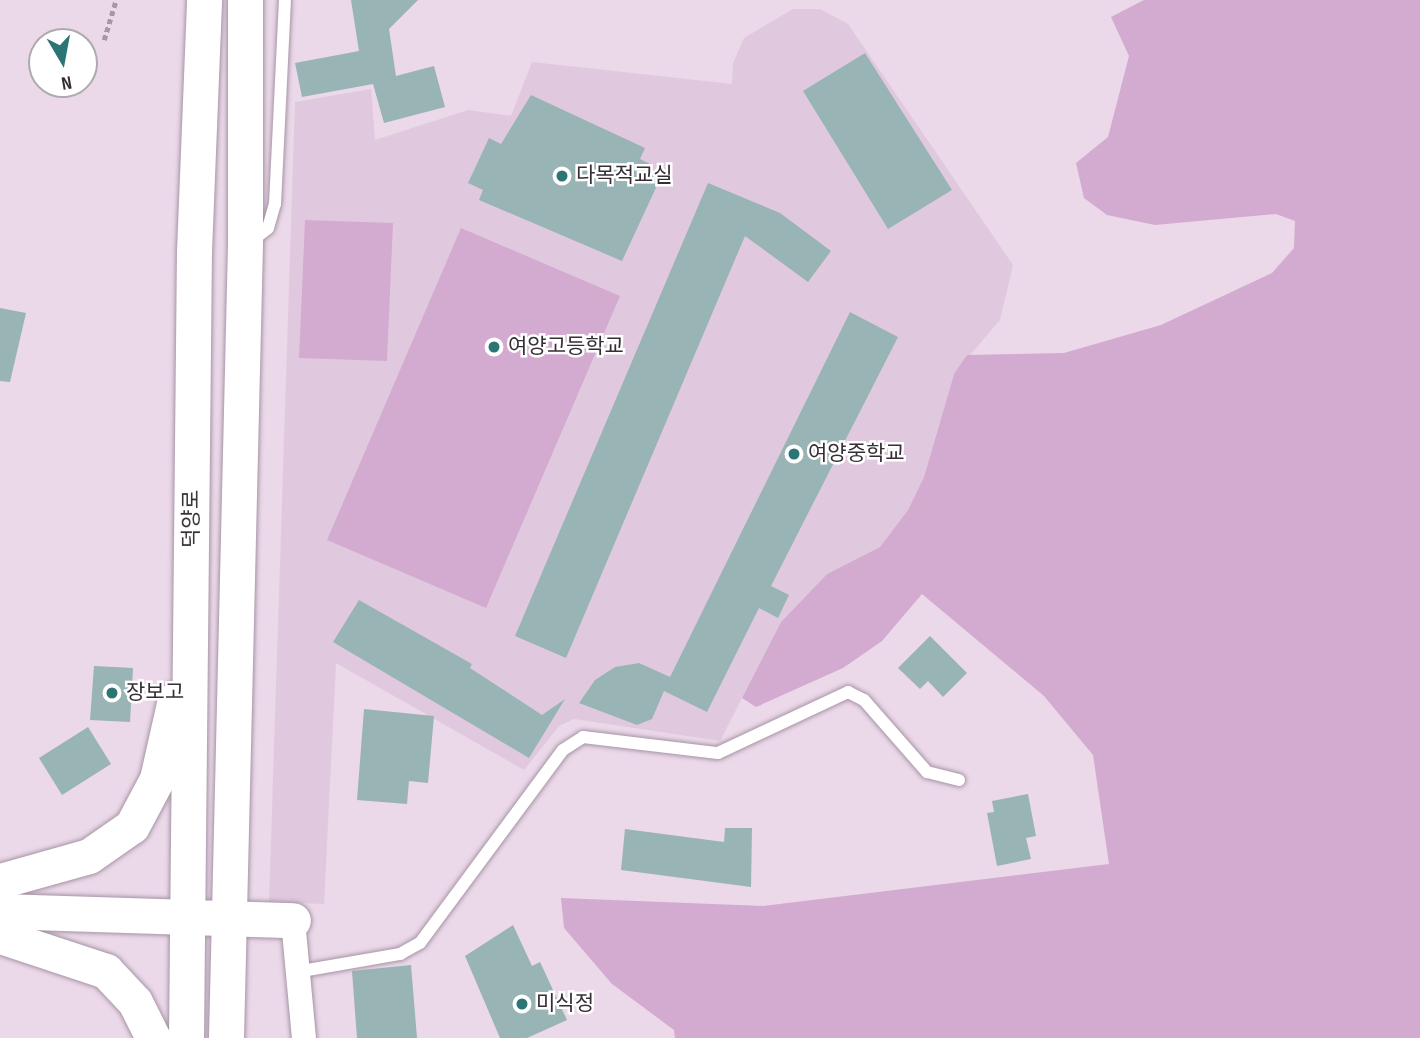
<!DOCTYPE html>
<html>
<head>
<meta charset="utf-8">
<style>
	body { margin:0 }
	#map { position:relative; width:1420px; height:1038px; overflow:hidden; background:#ebd8e9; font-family:"Sofia Sans Condensed","Noto Sans KR",sans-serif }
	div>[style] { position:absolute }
	.built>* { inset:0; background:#e0c9de }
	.green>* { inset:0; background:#d3aad0 }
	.building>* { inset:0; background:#99b4b4 }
	.path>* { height:4.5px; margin-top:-2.25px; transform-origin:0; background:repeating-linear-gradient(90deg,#a597a4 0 5px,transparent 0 8.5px) }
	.roads { filter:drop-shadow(0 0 2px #a695a5) drop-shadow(0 0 2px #a695a5) }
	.lane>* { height:12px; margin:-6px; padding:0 6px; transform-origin:6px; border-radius:6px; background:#fff }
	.street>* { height:24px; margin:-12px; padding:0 12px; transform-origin:12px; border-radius:12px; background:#fff }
	.secondary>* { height:35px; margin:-17.5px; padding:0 17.5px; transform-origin:17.5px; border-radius:17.5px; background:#fff }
	.dots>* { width:19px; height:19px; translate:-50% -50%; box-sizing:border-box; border:4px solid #fff; border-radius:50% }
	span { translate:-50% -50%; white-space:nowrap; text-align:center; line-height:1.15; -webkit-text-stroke:5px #fff; paint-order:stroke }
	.poi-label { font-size:21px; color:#352e34 }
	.left { translate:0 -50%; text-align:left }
	.street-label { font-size:21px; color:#352e34 }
	.north { position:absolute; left:28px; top:28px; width:70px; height:70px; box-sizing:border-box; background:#fff; border:2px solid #aeabae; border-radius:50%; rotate:170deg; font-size:19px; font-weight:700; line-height:28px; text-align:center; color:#352e34 }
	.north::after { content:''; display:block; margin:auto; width:24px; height:32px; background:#2b7574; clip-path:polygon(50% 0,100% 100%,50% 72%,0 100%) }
</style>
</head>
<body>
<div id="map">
	<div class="built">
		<div style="clip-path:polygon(793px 9px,820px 9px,848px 24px,1013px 265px,1000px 320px,954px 374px,924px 477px,908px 510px,880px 547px,827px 574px,781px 622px,720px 741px,574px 719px,559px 726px,524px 770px,336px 663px,324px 904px,269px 902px,295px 102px,371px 89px,375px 140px,468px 110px,511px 116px,532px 62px,732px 84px,733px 63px,744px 38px)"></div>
	</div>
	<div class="green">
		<div style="clip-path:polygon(1144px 0,1420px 0,1420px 1038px,675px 1038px,674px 1030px,612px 984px,564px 928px,561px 898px,763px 906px,1109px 864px,1093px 755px,1044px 696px,922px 594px,882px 641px,843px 668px,756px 707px,742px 698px,781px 622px,827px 574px,880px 547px,908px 510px,924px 477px,954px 374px,967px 355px,1064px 353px,1161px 325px,1272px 273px,1294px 248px,1295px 221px,1276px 214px,1155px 225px,1107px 215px,1084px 198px,1076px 163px,1108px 137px,1129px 56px,1111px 17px)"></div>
		<div style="clip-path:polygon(305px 220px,393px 223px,387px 361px,299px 358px)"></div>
		<div style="clip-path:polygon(461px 228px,620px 296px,486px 608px,327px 540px)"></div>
	</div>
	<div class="building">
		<div style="clip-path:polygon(351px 0,418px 0,389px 29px,396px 76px,434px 66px,445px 107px,384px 123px,373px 84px,302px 97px,295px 63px,359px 51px)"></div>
		<div style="clip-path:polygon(865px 53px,952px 190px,888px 229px,803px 91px)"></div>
		<div style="clip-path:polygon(531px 95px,645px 148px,640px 159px,650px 164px,646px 173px,660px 179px,622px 261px,479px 200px,483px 190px,468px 183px,489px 138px,501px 144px)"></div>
		<div style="clip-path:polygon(708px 183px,780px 213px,831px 251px,808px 282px,745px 236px,566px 658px,515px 636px)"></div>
		<div style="clip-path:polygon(0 308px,26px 313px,10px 382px,0 381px)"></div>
		<div style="clip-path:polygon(850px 312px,898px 337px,771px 586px,789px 595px,778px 618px,759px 608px,707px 712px,664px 691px,652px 719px,637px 725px,579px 703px,595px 680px,615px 667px,639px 663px,670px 677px)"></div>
		<div style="clip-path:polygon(359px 600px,472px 664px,470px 668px,542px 715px,565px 699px,529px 758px,333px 642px)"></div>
		<div style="clip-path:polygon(930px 636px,967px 673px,943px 697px,928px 681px,920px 689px,898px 668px)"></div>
		<div style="clip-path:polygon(94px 666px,133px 668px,130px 722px,90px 720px)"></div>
		<div style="clip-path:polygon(364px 709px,434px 716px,428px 783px,409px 781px,407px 804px,357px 800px)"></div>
		<div style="clip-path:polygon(88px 727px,111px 764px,62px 795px,39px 758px)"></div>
		<div style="clip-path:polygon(1028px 794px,1036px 836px,1026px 838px,1031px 859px,997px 866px,987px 813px,994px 812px,992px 801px)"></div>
		<div style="clip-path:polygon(725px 828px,752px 828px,751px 887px,621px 870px,625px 829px,724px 842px)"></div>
		<div style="clip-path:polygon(513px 925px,532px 966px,540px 962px,567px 1020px,527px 1038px,500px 1038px,465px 956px)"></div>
		<div style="clip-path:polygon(411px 965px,417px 1038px,357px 1038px,352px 971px)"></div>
	</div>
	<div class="path">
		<div style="left:104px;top:40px;width:42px;rotate:-73.3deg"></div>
	</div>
	<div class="roads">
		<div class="lane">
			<div style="left:249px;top:243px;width:24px;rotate:-38deg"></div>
			<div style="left:268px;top:228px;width:25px;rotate:-74deg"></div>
			<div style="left:275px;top:204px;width:204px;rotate:-87.2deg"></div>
			<div style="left:296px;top:972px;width:106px;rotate:-9.8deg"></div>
			<div style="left:400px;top:954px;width:23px;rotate:-29deg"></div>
			<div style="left:420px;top:943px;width:240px;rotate:-53.5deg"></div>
			<div style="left:563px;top:750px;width:24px;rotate:-33deg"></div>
			<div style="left:583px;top:737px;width:136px;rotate:6.8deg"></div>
			<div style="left:718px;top:753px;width:144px;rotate:-25.1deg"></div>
			<div style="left:848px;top:692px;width:18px;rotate:27deg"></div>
			<div style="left:864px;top:700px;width:96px;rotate:48.8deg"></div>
			<div style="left:927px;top:772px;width:33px;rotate:14deg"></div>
		</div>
		<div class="street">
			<div style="left:293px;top:920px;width:119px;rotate:84.7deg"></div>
		</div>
		<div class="secondary">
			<div style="left:0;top:881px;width:92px;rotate:-15.7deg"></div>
			<div style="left:89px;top:856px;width:52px;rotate:-34.9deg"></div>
			<div style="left:132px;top:826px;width:53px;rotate:-62deg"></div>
			<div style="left:157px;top:779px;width:82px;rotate:-77.3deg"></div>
			<div style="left:0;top:911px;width:293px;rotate:1.8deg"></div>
			<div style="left:0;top:936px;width:112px;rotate:18.3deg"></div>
			<div style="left:106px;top:971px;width:42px;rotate:46.9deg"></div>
			<div style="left:135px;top:1002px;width:40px;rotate:63.4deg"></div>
			<div style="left:186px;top:1038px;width:787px;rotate:-89.42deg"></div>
			<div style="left:194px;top:251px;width:251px;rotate:-87.7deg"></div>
			<div style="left:226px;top:1038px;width:793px;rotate:-88.63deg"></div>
			<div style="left:245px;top:245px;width:245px;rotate:-90deg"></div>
		</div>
	</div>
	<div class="dots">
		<div style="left:562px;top:176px;background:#2b7574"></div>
		<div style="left:494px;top:347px;background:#2b7574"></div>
		<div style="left:794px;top:454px;background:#2b7574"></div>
		<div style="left:112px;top:693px;background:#2b7574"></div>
		<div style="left:522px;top:1004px;background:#2b7574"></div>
	</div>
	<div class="poi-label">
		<span class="left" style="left:576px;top:176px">다목적교실</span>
		<span class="left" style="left:508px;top:347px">여양고등학교</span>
		<span class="left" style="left:808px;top:454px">여양중학교</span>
		<span class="left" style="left:126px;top:693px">장보고</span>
		<span class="left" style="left:536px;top:1004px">미식정</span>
	</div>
	<div class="street-label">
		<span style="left:192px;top:519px;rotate:-90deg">덕양로</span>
	</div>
	<div class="north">N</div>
</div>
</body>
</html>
